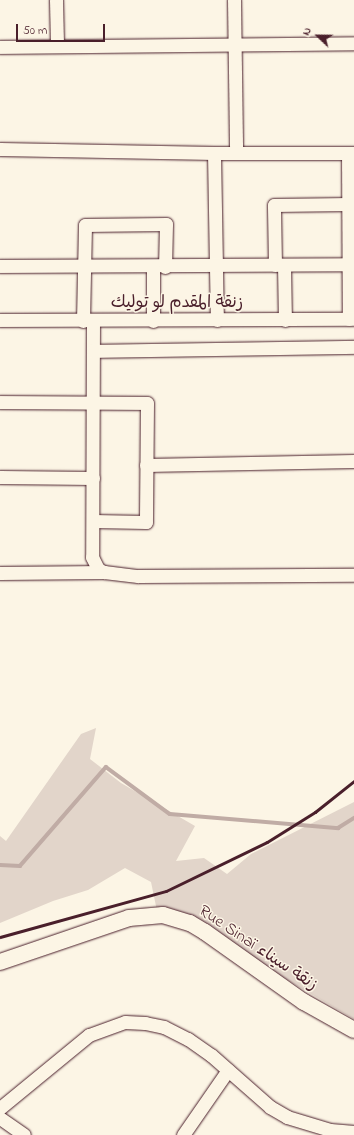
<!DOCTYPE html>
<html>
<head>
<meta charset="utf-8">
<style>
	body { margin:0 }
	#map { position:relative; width:354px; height:1135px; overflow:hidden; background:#fcf5e5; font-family:"Indie Flower","Playpen Sans Arabic",sans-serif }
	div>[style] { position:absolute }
	.green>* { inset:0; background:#e2d5ca }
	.stream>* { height:3.5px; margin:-1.75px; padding:0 1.75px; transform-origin:1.75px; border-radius:1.75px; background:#c0aca5 }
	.roads { filter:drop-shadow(0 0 1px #4a1f2b) drop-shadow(0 0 1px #4a1f2b) }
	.minor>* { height:13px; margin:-6.5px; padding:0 6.5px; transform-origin:6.5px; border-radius:6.5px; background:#fcf5e5 }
	.tertiary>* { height:16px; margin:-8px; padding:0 8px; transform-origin:8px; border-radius:8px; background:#fcf5e5 }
	.rail>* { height:3px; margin:-1.5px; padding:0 1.5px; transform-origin:1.5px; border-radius:1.5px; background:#4a1f2b }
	span { translate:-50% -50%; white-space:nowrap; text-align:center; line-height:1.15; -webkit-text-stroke:3px #fcf5e5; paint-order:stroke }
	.street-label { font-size:17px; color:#4a1f2b }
	.north { position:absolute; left:298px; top:16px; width:40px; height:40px; -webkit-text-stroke:3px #fcf5e5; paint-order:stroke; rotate:292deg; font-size:11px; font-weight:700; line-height:16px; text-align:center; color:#4a1f2b }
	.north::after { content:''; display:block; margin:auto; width:14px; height:18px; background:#4a1f2b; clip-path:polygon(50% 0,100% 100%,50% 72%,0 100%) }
	.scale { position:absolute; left:16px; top:24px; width:89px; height:18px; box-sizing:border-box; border:2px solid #4a1f2b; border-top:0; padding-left:5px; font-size:12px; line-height:14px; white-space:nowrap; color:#4a1f2b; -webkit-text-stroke:3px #fcf5e5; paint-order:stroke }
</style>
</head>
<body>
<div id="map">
	<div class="green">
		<div style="clip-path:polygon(96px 728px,90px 759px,121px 783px,195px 826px,176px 861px,204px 858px,227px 874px,251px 854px,354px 802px,354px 1019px,224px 943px,157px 911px,151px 882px,125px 868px,88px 890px,53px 901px,0 923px,0 836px,6px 841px,81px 734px)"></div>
	</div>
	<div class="stream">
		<div style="left:0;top:865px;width:20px;rotate:3deg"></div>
		<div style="left:20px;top:866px;width:131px;rotate:-49deg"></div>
		<div style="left:106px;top:767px;width:79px;rotate:36.3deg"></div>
		<div style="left:170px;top:814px;width:169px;rotate:4.8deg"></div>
		<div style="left:338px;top:828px;width:19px;rotate:-32deg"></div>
	</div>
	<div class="roads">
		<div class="minor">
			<div style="left:56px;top:0;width:45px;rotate:88.7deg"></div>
			<div style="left:234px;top:0;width:152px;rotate:89.2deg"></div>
			<div style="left:0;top:47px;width:354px;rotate:-0.6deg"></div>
			<div style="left:0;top:149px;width:214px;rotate:1.1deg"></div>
			<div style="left:214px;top:153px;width:140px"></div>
			<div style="left:214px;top:153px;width:167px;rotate:89deg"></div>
			<div style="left:348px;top:153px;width:166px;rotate:89.7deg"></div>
			<div style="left:275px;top:265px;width:60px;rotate:-91deg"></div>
			<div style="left:274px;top:205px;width:75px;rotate:-0.8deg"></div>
			<div style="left:284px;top:265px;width:55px;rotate:89deg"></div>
			<div style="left:0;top:266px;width:349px;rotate:-0.3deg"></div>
			<div style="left:0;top:320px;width:354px;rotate:-0.2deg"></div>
			<div style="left:83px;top:321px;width:96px;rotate:-88.8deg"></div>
			<div style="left:85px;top:225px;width:81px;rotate:-0.7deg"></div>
			<div style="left:166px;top:224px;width:43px;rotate:91.3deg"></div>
			<div style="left:93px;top:321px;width:236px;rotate:90.2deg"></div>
			<div style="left:92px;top:557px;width:13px;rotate:63deg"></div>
			<div style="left:98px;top:569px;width:7px;rotate:27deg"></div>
			<div style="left:153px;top:321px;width:54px;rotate:-90deg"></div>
			<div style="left:93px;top:351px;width:261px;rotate:-0.9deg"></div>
			<div style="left:0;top:402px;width:147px;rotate:0.4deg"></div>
			<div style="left:147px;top:403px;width:119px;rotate:90.5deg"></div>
			<div style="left:146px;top:522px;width:53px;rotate:-178.9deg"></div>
			<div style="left:146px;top:465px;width:208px;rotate:-1.1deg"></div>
			<div style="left:0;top:477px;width:93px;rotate:0.6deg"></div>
			<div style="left:0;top:573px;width:104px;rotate:-0.6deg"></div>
			<div style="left:104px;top:572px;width:34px;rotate:7deg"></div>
			<div style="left:138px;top:576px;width:216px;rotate:-0.3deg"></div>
			<div style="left:0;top:1108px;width:115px;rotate:-39.4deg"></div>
			<div style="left:89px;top:1035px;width:38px;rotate:-20deg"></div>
			<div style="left:125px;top:1022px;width:20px;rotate:3deg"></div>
			<div style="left:145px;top:1023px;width:19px;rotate:12deg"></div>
			<div style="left:164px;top:1027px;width:27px;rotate:27deg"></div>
			<div style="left:188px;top:1039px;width:28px;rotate:35deg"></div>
			<div style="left:211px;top:1055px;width:79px;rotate:41.4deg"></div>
			<div style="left:270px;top:1107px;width:20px;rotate:30deg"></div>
			<div style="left:287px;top:1117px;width:45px;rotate:16.8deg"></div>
			<div style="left:330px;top:1130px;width:24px;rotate:5deg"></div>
			<div style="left:0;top:1118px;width:29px;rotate:35deg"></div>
			<div style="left:183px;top:1135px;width:79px;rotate:-55.3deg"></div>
		</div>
		<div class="tertiary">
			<div style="left:0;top:962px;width:136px;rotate:-18.8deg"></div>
			<div style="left:129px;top:918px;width:34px;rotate:-5deg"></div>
			<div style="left:163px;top:915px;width:28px;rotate:17deg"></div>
			<div style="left:190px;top:923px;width:17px;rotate:31deg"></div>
			<div style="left:205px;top:932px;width:121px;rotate:35.3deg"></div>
			<div style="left:304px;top:1002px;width:57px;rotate:29.2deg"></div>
		</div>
	</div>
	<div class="rail">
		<div style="left:0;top:937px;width:172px;rotate:-15.5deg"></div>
		<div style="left:166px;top:891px;width:112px;rotate:-25.9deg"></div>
		<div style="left:267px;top:842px;width:57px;rotate:-32deg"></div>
		<div style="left:315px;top:812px;width:50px;rotate:-38.5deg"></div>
	</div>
	<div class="street-label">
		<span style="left:177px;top:303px">زنقة المقدم لو توليك</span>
		<span style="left:258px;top:948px;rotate:34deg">Rue Sinaï زنقة سيناء</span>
	</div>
	<div class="north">N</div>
	<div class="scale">50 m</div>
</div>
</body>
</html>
